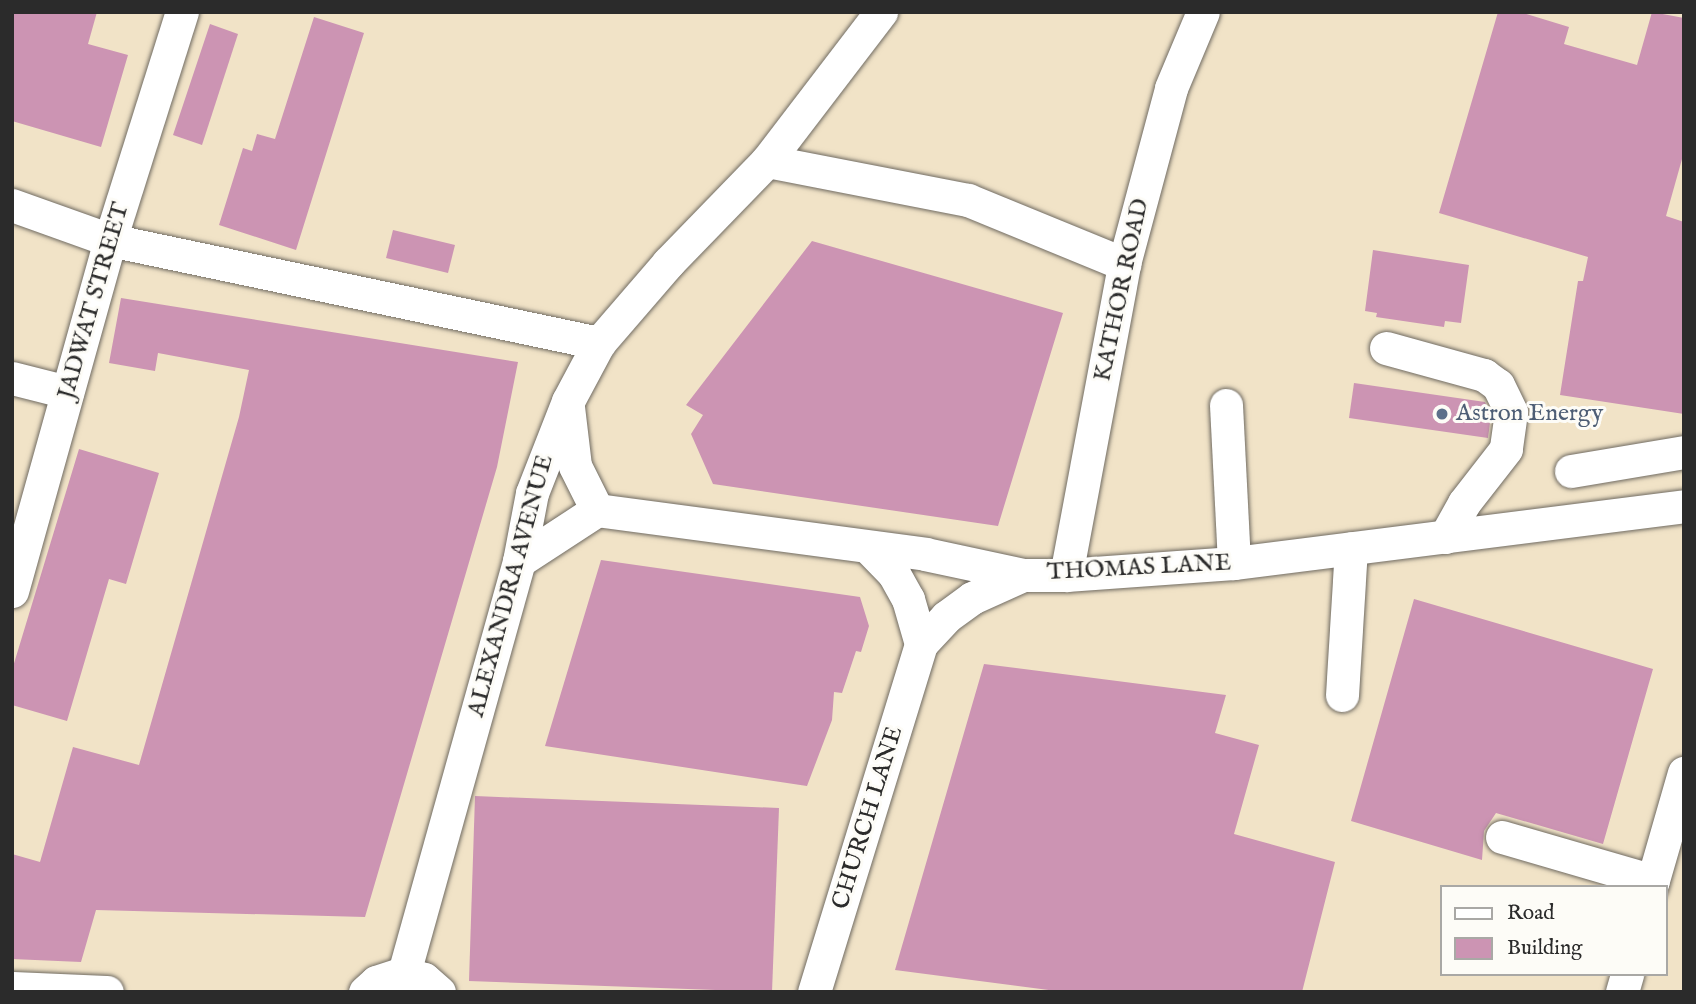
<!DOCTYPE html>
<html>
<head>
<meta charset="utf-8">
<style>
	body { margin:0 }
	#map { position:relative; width:1696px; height:1004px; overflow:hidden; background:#f1e3c7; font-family:"IM FELL English",serif }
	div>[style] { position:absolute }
	.building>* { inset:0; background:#cc94b3 }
	.roads { filter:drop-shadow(0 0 2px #706b62) drop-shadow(0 0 2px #706b62) }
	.minor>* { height:33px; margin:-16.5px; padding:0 16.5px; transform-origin:16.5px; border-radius:16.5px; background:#fff }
	.dots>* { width:19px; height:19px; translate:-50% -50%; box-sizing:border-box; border:4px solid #fdfcf7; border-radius:50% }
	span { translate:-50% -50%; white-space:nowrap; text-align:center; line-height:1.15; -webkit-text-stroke:6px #fdfcf7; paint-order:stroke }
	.street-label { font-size:24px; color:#2b2b2b }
	.service-label { font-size:24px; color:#4e5e75 }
	.left { translate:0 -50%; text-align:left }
	.frame { position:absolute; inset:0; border:14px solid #2b2b2b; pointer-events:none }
	.legend { position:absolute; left:1440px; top:885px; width:228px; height:91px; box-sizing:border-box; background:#fdfcf7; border:2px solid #a9a8a5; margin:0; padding:9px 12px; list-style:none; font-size:21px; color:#2b2b2b }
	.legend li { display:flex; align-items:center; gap:14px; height:35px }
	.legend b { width:35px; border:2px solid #a9a8a5 }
</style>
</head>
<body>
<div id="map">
	<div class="building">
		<div style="clip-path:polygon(12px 12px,97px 12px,88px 44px,128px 55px,101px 147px,12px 121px)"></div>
		<div style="clip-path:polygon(1498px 12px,1520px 12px,1569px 27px,1564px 44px,1637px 65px,1652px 12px,1684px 18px,1684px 152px,1666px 216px,1684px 222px,1684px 414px,1560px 395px,1578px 281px,1583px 281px,1588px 257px,1439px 213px)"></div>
		<div style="clip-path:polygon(314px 17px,364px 33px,296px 250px,219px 225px,243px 148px,252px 151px,257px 134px,275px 139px)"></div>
		<div style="clip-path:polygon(210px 24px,238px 34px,202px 145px,173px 135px)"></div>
		<div style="clip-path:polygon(393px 230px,455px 245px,448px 273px,386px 258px)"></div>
		<div style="clip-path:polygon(812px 241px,1063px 313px,998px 526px,713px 484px,691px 434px,703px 415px,686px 405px)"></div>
		<div style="clip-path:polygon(1373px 250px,1469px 265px,1461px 323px,1445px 321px,1444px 327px,1376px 317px,1377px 313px,1365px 311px)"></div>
		<div style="clip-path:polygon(121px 298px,518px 362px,497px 467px,365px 917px,96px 910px,81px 962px,12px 959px,12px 854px,40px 862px,73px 747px,139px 765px,239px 417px,249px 370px,158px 353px,155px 371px,109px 363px)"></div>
		<div style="clip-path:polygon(1354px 383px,1485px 402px,1491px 415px,1488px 438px,1349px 418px)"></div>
		<div style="clip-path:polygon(79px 449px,159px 473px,126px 584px,109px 579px,67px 721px,12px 705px,12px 670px)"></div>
		<div style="clip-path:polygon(601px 560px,860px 597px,869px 626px,861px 652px,856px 651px,842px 693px,834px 692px,832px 720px,807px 786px,545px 746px)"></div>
		<div style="clip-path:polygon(1414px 599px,1653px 669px,1603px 844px,1496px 813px,1484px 831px,1482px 860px,1351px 821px)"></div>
		<div style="clip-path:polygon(984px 664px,1226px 695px,1215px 733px,1259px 745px,1234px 834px,1335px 862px,1302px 992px,1064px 992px,895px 970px)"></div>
		<div style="clip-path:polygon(475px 796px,779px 808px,772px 992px,469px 981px)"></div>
	</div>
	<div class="roads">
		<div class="minor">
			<div style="left:767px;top:161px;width:205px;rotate:11deg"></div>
			<div style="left:968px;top:200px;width:169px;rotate:22.3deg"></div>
			<div style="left:12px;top:205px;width:104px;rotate:19.7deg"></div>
			<div style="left:110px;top:240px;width:500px;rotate:11.9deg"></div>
			<div style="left:1386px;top:348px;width:102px;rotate:15.4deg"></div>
			<div style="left:1484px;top:375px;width:17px;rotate:36deg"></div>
			<div style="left:1498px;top:385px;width:30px;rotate:64deg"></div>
			<div style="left:1511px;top:412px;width:37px;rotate:98deg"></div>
			<div style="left:1506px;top:449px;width:68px;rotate:127.9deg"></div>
			<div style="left:1464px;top:503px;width:39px;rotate:119deg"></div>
			<div style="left:12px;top:378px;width:57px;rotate:14.3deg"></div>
			<div style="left:1226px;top:405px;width:158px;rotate:87.1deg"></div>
			<div style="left:568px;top:407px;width:59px;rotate:83.2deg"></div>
			<div style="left:575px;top:466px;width:49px;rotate:63.4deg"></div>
			<div style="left:1571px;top:471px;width:115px;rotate:-9.5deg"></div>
			<div style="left:869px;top:548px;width:36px;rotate:46deg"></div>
			<div style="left:894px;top:574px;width:29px;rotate:61deg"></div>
			<div style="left:908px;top:599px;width:47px;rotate:73.9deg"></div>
			<div style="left:519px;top:561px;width:93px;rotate:-33.2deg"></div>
			<div style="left:597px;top:510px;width:331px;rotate:7.6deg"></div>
			<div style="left:925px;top:554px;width:100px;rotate:12.1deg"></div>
			<div style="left:1023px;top:575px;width:43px"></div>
			<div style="left:1066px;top:575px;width:168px;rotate:-4.1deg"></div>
			<div style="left:1234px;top:563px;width:454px;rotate:-7.2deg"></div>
			<div style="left:1066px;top:575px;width:316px;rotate:-79.4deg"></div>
			<div style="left:1124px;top:264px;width:182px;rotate:-75deg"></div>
			<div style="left:1171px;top:88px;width:82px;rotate:-67.2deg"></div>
			<div style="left:12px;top:591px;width:364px;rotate:-74.4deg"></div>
			<div style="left:110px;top:240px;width:239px;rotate:-72.5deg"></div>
			<div style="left:1342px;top:695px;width:147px;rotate:-86.5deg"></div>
			<div style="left:1502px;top:837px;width:157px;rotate:16.2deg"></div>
			<div style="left:1651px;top:887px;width:119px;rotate:-73.9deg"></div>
			<div style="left:404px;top:973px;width:428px;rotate:-74.4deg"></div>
			<div style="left:519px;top:561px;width:69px;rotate:-79.2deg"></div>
			<div style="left:532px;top:493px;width:99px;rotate:-68.6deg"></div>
			<div style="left:568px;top:401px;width:66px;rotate:-61.9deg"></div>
			<div style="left:599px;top:343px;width:106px;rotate:-49.2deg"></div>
			<div style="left:668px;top:263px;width:142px;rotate:-45.9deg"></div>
			<div style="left:767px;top:161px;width:188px;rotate:-52.6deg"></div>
			<div style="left:12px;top:988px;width:95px;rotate:2.4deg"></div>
			<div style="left:365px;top:992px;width:15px;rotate:-42deg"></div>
			<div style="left:376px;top:982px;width:29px;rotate:-18deg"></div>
			<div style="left:404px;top:973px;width:21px;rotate:17deg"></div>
			<div style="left:424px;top:979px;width:20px;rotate:41deg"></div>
			<div style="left:814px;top:992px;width:364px;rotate:-72.9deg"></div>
			<div style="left:921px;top:644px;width:37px;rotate:-47deg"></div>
			<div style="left:946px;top:617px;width:32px;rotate:-36deg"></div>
			<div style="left:972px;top:598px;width:56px;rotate:-24.3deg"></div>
			<div style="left:1622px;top:992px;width:19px;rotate:-74deg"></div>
		</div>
	</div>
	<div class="dots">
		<div style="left:1442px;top:414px;background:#5c6f8a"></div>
	</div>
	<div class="street-label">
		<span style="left:1122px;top:290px;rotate:-78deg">KATHOR ROAD</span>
		<span style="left:94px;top:301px;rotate:-74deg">JADWAT STREET</span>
		<span style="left:1139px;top:568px;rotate:-3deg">THOMAS LANE</span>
		<span style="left:511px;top:586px;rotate:-75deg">ALEXANDRA AVENUE</span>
		<span style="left:868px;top:818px;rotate:-73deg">CHURCH LANE</span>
	</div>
	<div class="service-label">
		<span class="left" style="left:1456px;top:414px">Astron Energy</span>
	</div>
	<div class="frame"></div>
	<ul class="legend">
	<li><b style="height:9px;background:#fff"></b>Road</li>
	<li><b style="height:19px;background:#cc94b3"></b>Building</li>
	</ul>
</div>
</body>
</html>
